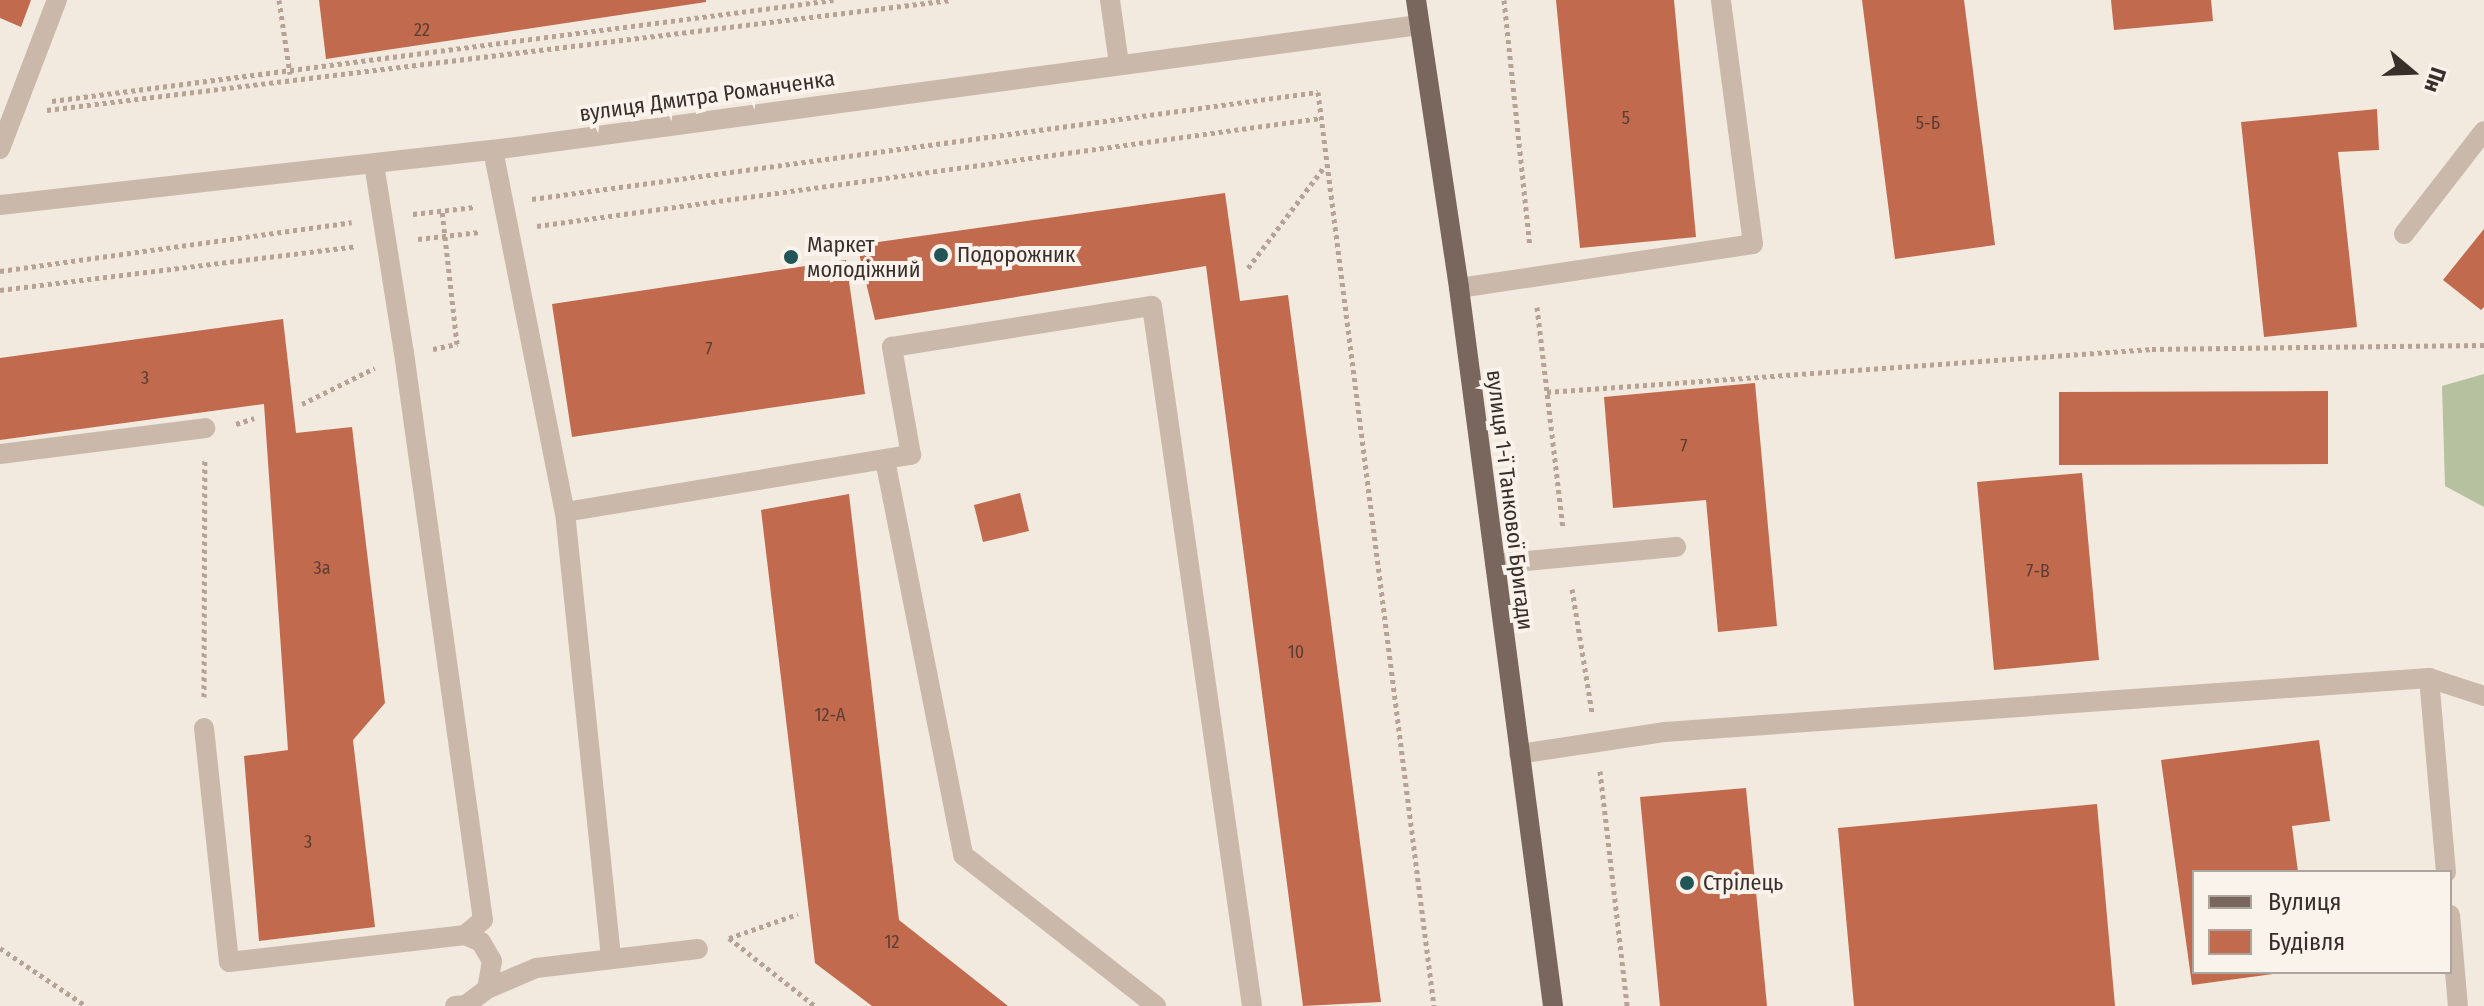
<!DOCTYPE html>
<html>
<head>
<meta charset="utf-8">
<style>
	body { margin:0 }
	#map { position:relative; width:2484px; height:1006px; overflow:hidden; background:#f2e9df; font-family:"Fira Sans Condensed",sans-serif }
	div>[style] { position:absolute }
	.green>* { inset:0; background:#b6c19f }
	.building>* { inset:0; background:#c16a4e }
	.path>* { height:5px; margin-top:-2.5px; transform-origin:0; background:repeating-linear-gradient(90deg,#b6a395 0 4px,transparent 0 8px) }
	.minor>* { height:20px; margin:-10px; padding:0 10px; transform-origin:10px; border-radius:10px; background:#cab9ab }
	.major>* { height:20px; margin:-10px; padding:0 10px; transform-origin:10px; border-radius:10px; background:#79665c }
	.dots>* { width:22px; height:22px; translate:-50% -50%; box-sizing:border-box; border:4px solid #faf3ec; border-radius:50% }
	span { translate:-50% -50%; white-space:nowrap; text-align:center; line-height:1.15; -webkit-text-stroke:8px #faf3ec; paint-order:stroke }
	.number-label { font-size:18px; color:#5a3e33 }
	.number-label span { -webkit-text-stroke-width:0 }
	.street-label { font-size:22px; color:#382f2a }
	.poi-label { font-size:22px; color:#382f2a }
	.left { translate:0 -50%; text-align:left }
	.legend { position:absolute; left:2192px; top:870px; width:260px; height:104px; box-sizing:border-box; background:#faf3ec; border:2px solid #aca59e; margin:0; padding:10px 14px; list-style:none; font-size:24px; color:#382f2a }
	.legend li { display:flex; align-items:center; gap:16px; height:40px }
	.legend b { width:40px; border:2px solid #aca59e }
	.north { position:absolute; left:2372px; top:32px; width:80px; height:80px; -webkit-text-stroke:6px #faf3ec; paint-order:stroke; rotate:109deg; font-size:22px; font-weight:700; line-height:32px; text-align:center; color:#382f2a }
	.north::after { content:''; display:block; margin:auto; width:28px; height:36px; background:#382f2a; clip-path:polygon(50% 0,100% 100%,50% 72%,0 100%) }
</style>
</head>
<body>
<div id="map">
	<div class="green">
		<div style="clip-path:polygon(2484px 374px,2484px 507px,2445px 486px,2442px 386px)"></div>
	</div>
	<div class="building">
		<div style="clip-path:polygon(0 0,31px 0,21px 27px,0 18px)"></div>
		<div style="clip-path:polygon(319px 0,706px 0,706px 2px,326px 59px)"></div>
		<div style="clip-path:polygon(1556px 0,1674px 0,1696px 237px,1580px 248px)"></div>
		<div style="clip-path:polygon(1862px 0,1964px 0,1995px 245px,1895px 259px)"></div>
		<div style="clip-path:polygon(2111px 0,2211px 0,2213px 21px,2114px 30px)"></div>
		<div style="clip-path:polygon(2377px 109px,2379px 150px,2338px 152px,2357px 327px,2264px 337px,2241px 122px)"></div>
		<div style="clip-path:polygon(1225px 193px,1240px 301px,1288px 295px,1381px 1002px,1303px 1006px,1206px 266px,875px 320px,857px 245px)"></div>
		<div style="clip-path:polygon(2484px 229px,2484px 307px,2481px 310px,2443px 280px)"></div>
		<div style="clip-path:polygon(846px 260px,865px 394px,572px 437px,552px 304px)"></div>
		<div style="clip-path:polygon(283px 319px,296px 433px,352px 427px,385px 703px,353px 740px,375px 927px,259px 941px,244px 756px,288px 750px,264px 404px,0 440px,0 358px)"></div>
		<div style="clip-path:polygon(1755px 383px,1777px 626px,1718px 632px,1706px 500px,1613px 508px,1604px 397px)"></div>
		<div style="clip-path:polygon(2328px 391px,2328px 464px,2059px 465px,2059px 392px)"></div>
		<div style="clip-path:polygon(2082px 473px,2099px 660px,1994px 670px,1977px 482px)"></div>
		<div style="clip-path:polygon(1020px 493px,1029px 531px,983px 542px,974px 505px)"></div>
		<div style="clip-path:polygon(849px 494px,899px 920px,1008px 1006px,872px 1006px,815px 963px,761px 510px)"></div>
		<div style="clip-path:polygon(2319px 740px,2330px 821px,2292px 826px,2298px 872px,2194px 872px,2194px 972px,2273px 974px,2192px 985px,2161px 760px)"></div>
		<div style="clip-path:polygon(1746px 788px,1767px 1006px,1660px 1006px,1640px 797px)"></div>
		<div style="clip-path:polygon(2097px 804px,2115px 1006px,1854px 1006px,1838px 828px)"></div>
	</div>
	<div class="path">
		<div style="left:279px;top:0;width:75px;rotate:81.5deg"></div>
		<div style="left:1504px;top:0;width:247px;rotate:84deg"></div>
		<div style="left:52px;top:101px;width:788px;rotate:-7.37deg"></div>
		<div style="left:47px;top:110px;width:911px;rotate:-6.94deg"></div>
		<div style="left:532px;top:199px;width:793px;rotate:-7.75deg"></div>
		<div style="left:1318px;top:92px;width:921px;rotate:82.77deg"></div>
		<div style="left:413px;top:214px;width:62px;rotate:-6.4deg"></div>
		<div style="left:537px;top:226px;width:791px;rotate:-7.84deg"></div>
		<div style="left:418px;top:239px;width:62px;rotate:-6.4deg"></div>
		<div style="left:1248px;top:268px;width:126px;rotate:-53deg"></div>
		<div style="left:0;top:271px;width:355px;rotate:-7.9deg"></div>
		<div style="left:0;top:290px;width:359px;rotate:-7deg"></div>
		<div style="left:1537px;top:307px;width:223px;rotate:83.3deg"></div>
		<div style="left:433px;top:349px;width:25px;rotate:-12deg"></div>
		<div style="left:457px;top:344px;width:134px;rotate:-96.4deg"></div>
		<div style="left:1547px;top:392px;width:607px;rotate:-4.07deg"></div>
		<div style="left:2152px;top:349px;width:332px;rotate:-0.7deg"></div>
		<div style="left:302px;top:404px;width:81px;rotate:-26.3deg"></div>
		<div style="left:236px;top:424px;width:19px;rotate:-18deg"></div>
		<div style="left:1572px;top:589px;width:126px;rotate:80.8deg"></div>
		<div style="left:204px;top:697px;width:238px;rotate:-89.8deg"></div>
		<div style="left:1600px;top:771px;width:237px;rotate:83.4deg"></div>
		<div style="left:729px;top:938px;width:110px;rotate:38.3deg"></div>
		<div style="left:729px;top:938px;width:73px;rotate:-19.2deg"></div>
		<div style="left:0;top:948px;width:104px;rotate:34deg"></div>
	</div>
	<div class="minor">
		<div style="left:1110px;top:0;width:65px;rotate:82deg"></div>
		<div style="left:0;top:149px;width:160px;rotate:-69.1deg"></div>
		<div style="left:493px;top:150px;width:369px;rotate:78.8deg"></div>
		<div style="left:565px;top:512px;width:449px;rotate:84.1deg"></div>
		<div style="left:374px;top:164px;width:191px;rotate:81deg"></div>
		<div style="left:404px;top:353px;width:572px;rotate:82.07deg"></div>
		<div style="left:483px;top:920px;width:23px;rotate:140deg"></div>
		<div style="left:0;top:205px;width:496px;rotate:-6.4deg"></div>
		<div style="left:493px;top:150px;width:934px;rotate:-7.69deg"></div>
		<div style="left:2404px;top:234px;width:130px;rotate:-52.2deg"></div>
		<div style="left:1459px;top:288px;width:297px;rotate:-8.5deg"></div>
		<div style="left:1753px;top:244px;width:246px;rotate:-97.5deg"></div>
		<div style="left:0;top:454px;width:207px;rotate:-7.2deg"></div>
		<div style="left:885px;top:460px;width:403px;rotate:78.8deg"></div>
		<div style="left:963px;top:855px;width:245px;rotate:38deg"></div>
		<div style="left:565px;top:512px;width:351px;rotate:-9.4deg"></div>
		<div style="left:911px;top:455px;width:110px;rotate:-100deg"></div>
		<div style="left:892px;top:347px;width:263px;rotate:-9deg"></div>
		<div style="left:1152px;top:306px;width:707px;rotate:81.87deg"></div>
		<div style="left:1495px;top:564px;width:182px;rotate:-5.4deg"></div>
		<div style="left:2429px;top:678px;width:58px;rotate:18.1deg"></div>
		<div style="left:204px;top:728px;width:235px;rotate:83.9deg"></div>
		<div style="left:229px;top:962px;width:238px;rotate:-6.5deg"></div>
		<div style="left:465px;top:935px;width:17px;rotate:24deg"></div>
		<div style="left:481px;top:942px;width:22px;rotate:60deg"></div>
		<div style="left:492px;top:961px;width:28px;rotate:100deg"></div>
		<div style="left:487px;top:989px;width:26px;rotate:143deg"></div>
		<div style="left:466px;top:1005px;width:11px;rotate:175deg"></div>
		<div style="left:1519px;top:754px;width:148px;rotate:-8.6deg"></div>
		<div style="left:1665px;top:732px;width:766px;rotate:-4.04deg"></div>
		<div style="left:2429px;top:678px;width:195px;rotate:85deg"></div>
		<div style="left:2450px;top:915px;width:91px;rotate:85deg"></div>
		<div style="left:487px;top:989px;width:53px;rotate:-23.2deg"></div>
		<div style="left:536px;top:968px;width:163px;rotate:-6.7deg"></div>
	</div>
	<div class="major">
		<div style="left:1416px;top:0;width:291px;rotate:81.5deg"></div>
		<div style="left:1459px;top:288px;width:724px;rotate:82.54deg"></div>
	</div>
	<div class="dots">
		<div style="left:941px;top:255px;background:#215558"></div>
		<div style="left:791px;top:257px;background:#215558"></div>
		<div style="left:1687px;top:883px;background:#215558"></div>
	</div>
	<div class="number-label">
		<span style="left:422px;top:30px">22</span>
		<span style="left:1626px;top:118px">5</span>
		<span style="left:1928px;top:123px">5-Б</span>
		<span style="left:709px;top:349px">7</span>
		<span style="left:145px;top:378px">3</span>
		<span style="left:1684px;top:446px">7</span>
		<span style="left:322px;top:568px">3а</span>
		<span style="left:2038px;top:571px">7-В</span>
		<span style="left:1296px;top:652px">10</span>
		<span style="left:830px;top:715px">12-А</span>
		<span style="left:308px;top:842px">3</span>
		<span style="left:892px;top:942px">12</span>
	</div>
	<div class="street-label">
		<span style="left:707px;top:96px;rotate:-8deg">вулиця Дмитра Романченка</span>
		<span style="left:1510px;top:500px;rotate:83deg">вулиця 1-ї Танкової Бригади</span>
	</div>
	<div class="poi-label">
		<span class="left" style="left:807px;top:257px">Маркет<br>молодіжний</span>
		<span class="left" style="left:957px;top:255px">Подорожник</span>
		<span class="left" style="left:1703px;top:883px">Стрілець</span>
	</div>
	<ul class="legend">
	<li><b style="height:10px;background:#79665c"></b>Вулиця</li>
	<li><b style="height:22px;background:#c16a4e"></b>Будівля</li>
	</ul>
	<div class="north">Пн</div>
</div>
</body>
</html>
